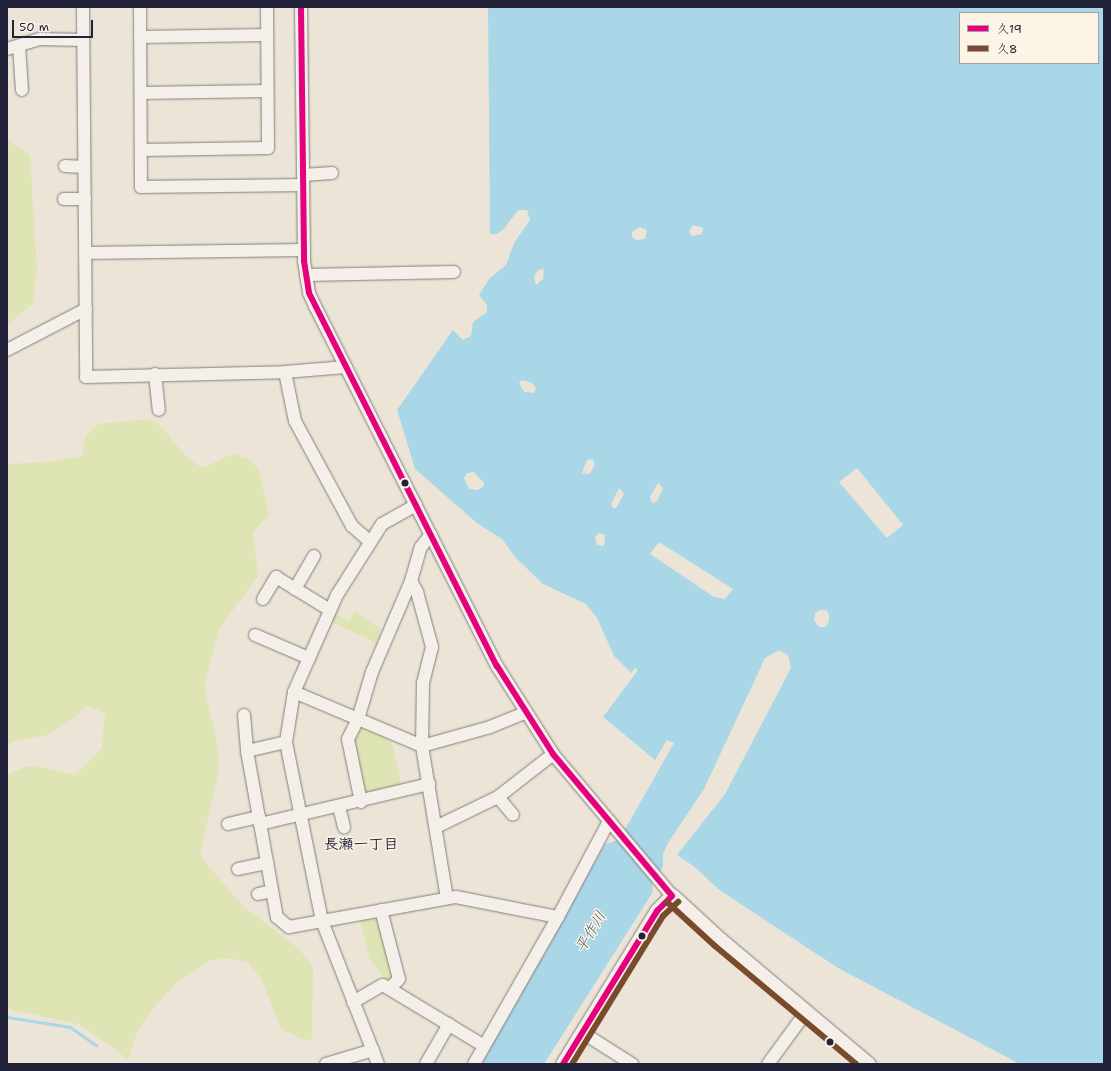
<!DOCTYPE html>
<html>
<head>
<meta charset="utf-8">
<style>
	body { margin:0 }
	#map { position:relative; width:1111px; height:1071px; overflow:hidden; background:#ece5d7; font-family:"Shantell Sans","Klee One",sans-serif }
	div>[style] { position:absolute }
	.green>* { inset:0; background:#dee4b3 }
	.water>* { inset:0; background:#aad7e7 }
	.pier>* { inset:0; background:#ece5d7 }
	.stream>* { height:3px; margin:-1.5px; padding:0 1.5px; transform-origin:1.5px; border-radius:1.5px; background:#aad7e7 }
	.roads { filter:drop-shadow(0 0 1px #817e7d) drop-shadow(0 0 1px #817e7d) }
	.minor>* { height:12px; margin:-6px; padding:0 6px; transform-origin:6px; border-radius:6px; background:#f4f0e9 }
	.major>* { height:15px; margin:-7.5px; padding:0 7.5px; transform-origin:7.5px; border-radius:7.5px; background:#f4f0e9 }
	.bus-1>* { height:6px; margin:-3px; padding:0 3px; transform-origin:3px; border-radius:3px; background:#e5007d }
	.bus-2>* { height:6px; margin:-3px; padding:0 3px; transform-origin:3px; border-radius:3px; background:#7a4b2a }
	.dots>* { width:11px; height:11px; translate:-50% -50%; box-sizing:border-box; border:2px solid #fcf5e5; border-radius:50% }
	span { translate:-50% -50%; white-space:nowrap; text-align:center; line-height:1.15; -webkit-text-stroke:3px #fcf5e5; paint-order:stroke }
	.neighbourhood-label { font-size:15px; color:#22223b; font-weight:700 }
	.water-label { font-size:15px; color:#425771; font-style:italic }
	.frame { position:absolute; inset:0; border:8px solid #22223b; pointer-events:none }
	.legend { position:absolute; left:959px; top:12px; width:140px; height:52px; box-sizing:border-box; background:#fcf5e5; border:1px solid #a5a1a1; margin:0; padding:5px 7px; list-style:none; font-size:12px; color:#22223b }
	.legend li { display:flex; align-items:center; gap:8px; height:20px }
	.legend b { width:20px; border:1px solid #a5a1a1 }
	.scale { position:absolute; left:12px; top:20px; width:81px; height:18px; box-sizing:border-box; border:2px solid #22223b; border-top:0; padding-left:5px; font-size:12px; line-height:14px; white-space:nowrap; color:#22223b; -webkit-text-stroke:3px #fcf5e5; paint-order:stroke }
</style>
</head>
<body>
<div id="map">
	<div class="green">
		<div style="clip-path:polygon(7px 140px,30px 155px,37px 270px,33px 303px,7px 325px)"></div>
		<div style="clip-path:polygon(150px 419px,163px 428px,186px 457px,202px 468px,233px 454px,250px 459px,259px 470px,269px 515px,253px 532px,258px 576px,220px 628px,205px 681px,207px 702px,216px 736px,219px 769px,200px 856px,243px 906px,299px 949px,313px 967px,312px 1040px,302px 1039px,281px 1029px,261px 979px,248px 962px,226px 958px,209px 961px,175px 984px,151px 1011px,137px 1032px,128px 1059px,79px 1024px,11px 1010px,7px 1006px,7px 775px,25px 767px,38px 766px,75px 775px,102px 748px,105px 713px,86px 706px,74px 718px,47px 735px,15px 741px,7px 745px,7px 464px,47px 462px,82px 456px,86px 436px,98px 424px)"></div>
		<div style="clip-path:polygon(355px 611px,381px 629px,376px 643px,332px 622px,335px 614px,349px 621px)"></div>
		<div style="clip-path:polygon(359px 725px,392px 742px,402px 788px,365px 798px,354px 741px)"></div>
		<div style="clip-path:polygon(379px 918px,395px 978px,385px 980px,369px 958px,360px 920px)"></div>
	</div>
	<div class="water">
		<div style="clip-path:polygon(evenodd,488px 7px,1104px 7px,1104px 1064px,1020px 1064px,838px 968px,718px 889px,696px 868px,677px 855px,725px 794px,791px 668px,788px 655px,779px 650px,765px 658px,704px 789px,668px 843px,663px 854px,663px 867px,652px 882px,653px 892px,544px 1064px,478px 1064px,605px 844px,619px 840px,674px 743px,667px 740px,655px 760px,603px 717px,638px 670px,635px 668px,631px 673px,614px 656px,597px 618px,586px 604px,543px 584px,515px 557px,502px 539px,477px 523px,415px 469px,397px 410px,453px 330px,463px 340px,471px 336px,473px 322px,487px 312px,487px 305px,479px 295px,490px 278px,506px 265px,514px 243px,530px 220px,527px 210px,518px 210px,504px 229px,497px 234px,490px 234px,488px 7px,960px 13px,1098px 13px,1098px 63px,960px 63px,960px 13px,488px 7px,693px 225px,703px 228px,702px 234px,692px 236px,689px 232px,693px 225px,488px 7px,640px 227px,647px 230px,645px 239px,637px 240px,632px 237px,632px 232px,640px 227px,488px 7px,544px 269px,543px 279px,536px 285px,534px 277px,538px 270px,544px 269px,488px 7px,522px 380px,532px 383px,536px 388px,534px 393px,524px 392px,519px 383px,522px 380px,488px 7px,592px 459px,595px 464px,590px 474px,582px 473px,587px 460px,592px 459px,488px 7px,474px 472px,484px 483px,483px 487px,477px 490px,469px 489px,464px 478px,467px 473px,474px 472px,488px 7px,658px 483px,663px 488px,657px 501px,652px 503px,650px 497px,658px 483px,488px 7px,619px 488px,624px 494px,616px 508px,613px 508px,611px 504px,619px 488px,488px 7px,599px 533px,605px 535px,604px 546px,597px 545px,595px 537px,599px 533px,488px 7px,820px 610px,826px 610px,829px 614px,829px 622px,825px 627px,819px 627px,814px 620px,815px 613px,820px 610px)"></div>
	</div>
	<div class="pier">
		<div style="clip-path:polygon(857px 468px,903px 525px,887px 538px,839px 482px)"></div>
		<div style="clip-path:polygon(659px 542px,733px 589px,725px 599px,714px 597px,650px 554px)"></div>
	</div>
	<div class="stream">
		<div style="left:7px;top:1017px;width:64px;rotate:9deg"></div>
		<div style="left:70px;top:1027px;width:32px;rotate:35deg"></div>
	</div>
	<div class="roads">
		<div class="minor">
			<div style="left:83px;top:7px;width:370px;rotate:89.5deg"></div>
			<div style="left:86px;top:377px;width:199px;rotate:-1.4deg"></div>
			<div style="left:285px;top:372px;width:61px;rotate:-4.7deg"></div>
			<div style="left:140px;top:7px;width:180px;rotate:89.7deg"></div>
			<div style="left:141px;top:187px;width:162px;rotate:-0.7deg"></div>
			<div style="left:301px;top:7px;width:254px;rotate:89.3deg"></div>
			<div style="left:304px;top:261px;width:32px;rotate:81deg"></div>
			<div style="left:309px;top:293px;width:14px;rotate:65deg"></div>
			<div style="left:315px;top:306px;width:403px;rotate:63.2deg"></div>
			<div style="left:497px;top:666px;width:104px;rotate:57.5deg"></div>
			<div style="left:553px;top:754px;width:185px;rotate:50deg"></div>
			<div style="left:140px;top:37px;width:127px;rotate:-0.9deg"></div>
			<div style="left:19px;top:46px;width:44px;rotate:86.1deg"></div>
			<div style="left:7px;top:49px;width:34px;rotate:-17deg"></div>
			<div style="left:40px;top:39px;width:43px;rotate:1.3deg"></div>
			<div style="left:141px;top:93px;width:126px;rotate:-0.9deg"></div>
			<div style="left:141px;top:150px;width:127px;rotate:-0.9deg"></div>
			<div style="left:268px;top:148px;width:141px;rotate:-90.4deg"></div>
			<div style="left:65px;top:166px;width:19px;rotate:3deg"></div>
			<div style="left:303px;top:175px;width:29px;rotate:-4deg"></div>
			<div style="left:64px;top:199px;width:21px"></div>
			<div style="left:85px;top:253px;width:219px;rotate:-0.8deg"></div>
			<div style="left:306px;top:275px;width:148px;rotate:-1.2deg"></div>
			<div style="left:7px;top:350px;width:89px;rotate:-27.4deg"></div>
			<div style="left:285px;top:372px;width:50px;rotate:78.5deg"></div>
			<div style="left:295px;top:421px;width:119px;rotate:61.5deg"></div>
			<div style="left:352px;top:526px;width:23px;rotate:41deg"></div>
			<div style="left:155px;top:374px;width:36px;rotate:84deg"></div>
			<div style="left:411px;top:581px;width:13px;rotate:61deg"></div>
			<div style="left:417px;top:592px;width:57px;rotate:74.7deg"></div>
			<div style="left:432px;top:647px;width:37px;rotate:104deg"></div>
			<div style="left:423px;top:683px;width:63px;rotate:90.9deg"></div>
			<div style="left:422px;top:746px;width:154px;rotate:80.7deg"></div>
			<div style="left:295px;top:589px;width:38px;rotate:-60deg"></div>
			<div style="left:263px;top:599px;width:26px;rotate:-59deg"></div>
			<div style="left:276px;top:577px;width:63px;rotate:31.4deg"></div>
			<div style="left:255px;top:635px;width:59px;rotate:23.1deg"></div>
			<div style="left:294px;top:692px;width:139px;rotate:22.9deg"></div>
			<div style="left:422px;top:746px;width:71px;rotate:-15.6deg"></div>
			<div style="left:490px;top:727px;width:38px;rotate:-22deg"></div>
			<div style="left:244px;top:715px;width:36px;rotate:85deg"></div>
			<div style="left:286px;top:742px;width:40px;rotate:167deg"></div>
			<div style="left:247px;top:751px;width:169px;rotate:79.8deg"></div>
			<div style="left:277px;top:917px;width:16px;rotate:40deg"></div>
			<div style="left:289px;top:927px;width:170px;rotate:-10.2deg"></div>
			<div style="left:456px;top:897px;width:104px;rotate:11.1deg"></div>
			<div style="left:498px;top:797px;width:23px;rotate:50deg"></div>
			<div style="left:361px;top:802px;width:64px;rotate:-101.7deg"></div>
			<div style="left:348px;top:739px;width:22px;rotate:-63deg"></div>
			<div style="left:358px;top:719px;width:49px;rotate:-73.4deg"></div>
			<div style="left:372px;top:672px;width:99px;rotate:-66.8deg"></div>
			<div style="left:411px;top:581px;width:35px;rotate:-74deg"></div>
			<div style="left:421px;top:547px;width:16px;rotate:-52deg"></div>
			<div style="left:339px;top:807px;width:21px;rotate:76deg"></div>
			<div style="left:228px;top:824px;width:32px;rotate:-13deg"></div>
			<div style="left:260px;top:824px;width:174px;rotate:-13.3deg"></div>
			<div style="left:436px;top:827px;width:69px;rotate:-25.8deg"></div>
			<div style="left:498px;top:797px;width:70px;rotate:-38deg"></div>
			<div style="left:238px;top:869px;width:30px;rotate:-12deg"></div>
			<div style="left:258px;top:894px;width:14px;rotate:-12deg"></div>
			<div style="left:381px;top:910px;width:71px;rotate:75.4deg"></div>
			<div style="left:399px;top:979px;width:13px;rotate:135deg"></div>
			<div style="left:353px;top:1002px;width:34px;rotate:-30deg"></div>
			<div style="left:383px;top:985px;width:118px;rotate:31.1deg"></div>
			<div style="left:591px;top:1038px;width:49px;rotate:32.4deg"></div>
			<div style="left:326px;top:1064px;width:49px;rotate:-16.6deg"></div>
			<div style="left:378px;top:1064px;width:154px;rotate:-111.4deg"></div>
			<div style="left:322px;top:921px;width:183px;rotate:-101.4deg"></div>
			<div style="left:286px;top:742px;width:51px;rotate:-80.9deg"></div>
			<div style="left:294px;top:692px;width:106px;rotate:-66.1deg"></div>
			<div style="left:337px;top:595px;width:84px;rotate:-57.6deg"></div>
			<div style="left:382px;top:524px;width:39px;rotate:-29deg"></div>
			<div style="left:426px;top:1064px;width:46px;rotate:-60.1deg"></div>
			<div style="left:474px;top:1064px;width:169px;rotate:-60.3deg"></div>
			<div style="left:558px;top:917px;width:109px;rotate:-62deg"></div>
			<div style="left:768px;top:1064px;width:64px;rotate:-53.8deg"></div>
		</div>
		<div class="major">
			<div style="left:672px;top:896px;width:65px;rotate:42.5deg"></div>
			<div style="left:720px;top:940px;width:193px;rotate:40deg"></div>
			<div style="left:563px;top:1064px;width:180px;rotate:-58.4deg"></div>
			<div style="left:657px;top:911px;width:21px;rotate:-45deg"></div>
		</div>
	</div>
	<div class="bus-1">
		<div style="left:301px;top:7px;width:254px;rotate:89.3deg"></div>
		<div style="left:304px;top:261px;width:32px;rotate:81deg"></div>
		<div style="left:309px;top:293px;width:418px;rotate:63.3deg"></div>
		<div style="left:497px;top:666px;width:104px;rotate:57.5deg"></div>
		<div style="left:553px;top:754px;width:185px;rotate:50deg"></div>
		<div style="left:563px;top:1064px;width:180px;rotate:-58.4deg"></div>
		<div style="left:657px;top:911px;width:21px;rotate:-45deg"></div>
	</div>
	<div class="bus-2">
		<div style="left:667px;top:902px;width:65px;rotate:42.5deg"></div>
		<div style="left:715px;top:946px;width:184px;rotate:39.9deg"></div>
		<div style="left:572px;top:1064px;width:174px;rotate:-58.4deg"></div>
		<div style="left:663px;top:916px;width:21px;rotate:-43deg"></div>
	</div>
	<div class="dots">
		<div style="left:405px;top:483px;background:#22223b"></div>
		<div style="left:642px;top:936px;background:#22223b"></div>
		<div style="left:830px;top:1042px;background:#22223b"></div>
	</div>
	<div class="neighbourhood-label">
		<span style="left:361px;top:845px">長瀬一丁目</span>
	</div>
	<div class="water-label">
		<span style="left:591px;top:932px;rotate:-59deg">平作川</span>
	</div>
	<div class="frame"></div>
	<ul class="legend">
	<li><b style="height:5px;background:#e5007d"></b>久19</li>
	<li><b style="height:5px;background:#7a4b2a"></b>久8</li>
	</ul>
	<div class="scale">50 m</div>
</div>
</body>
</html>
